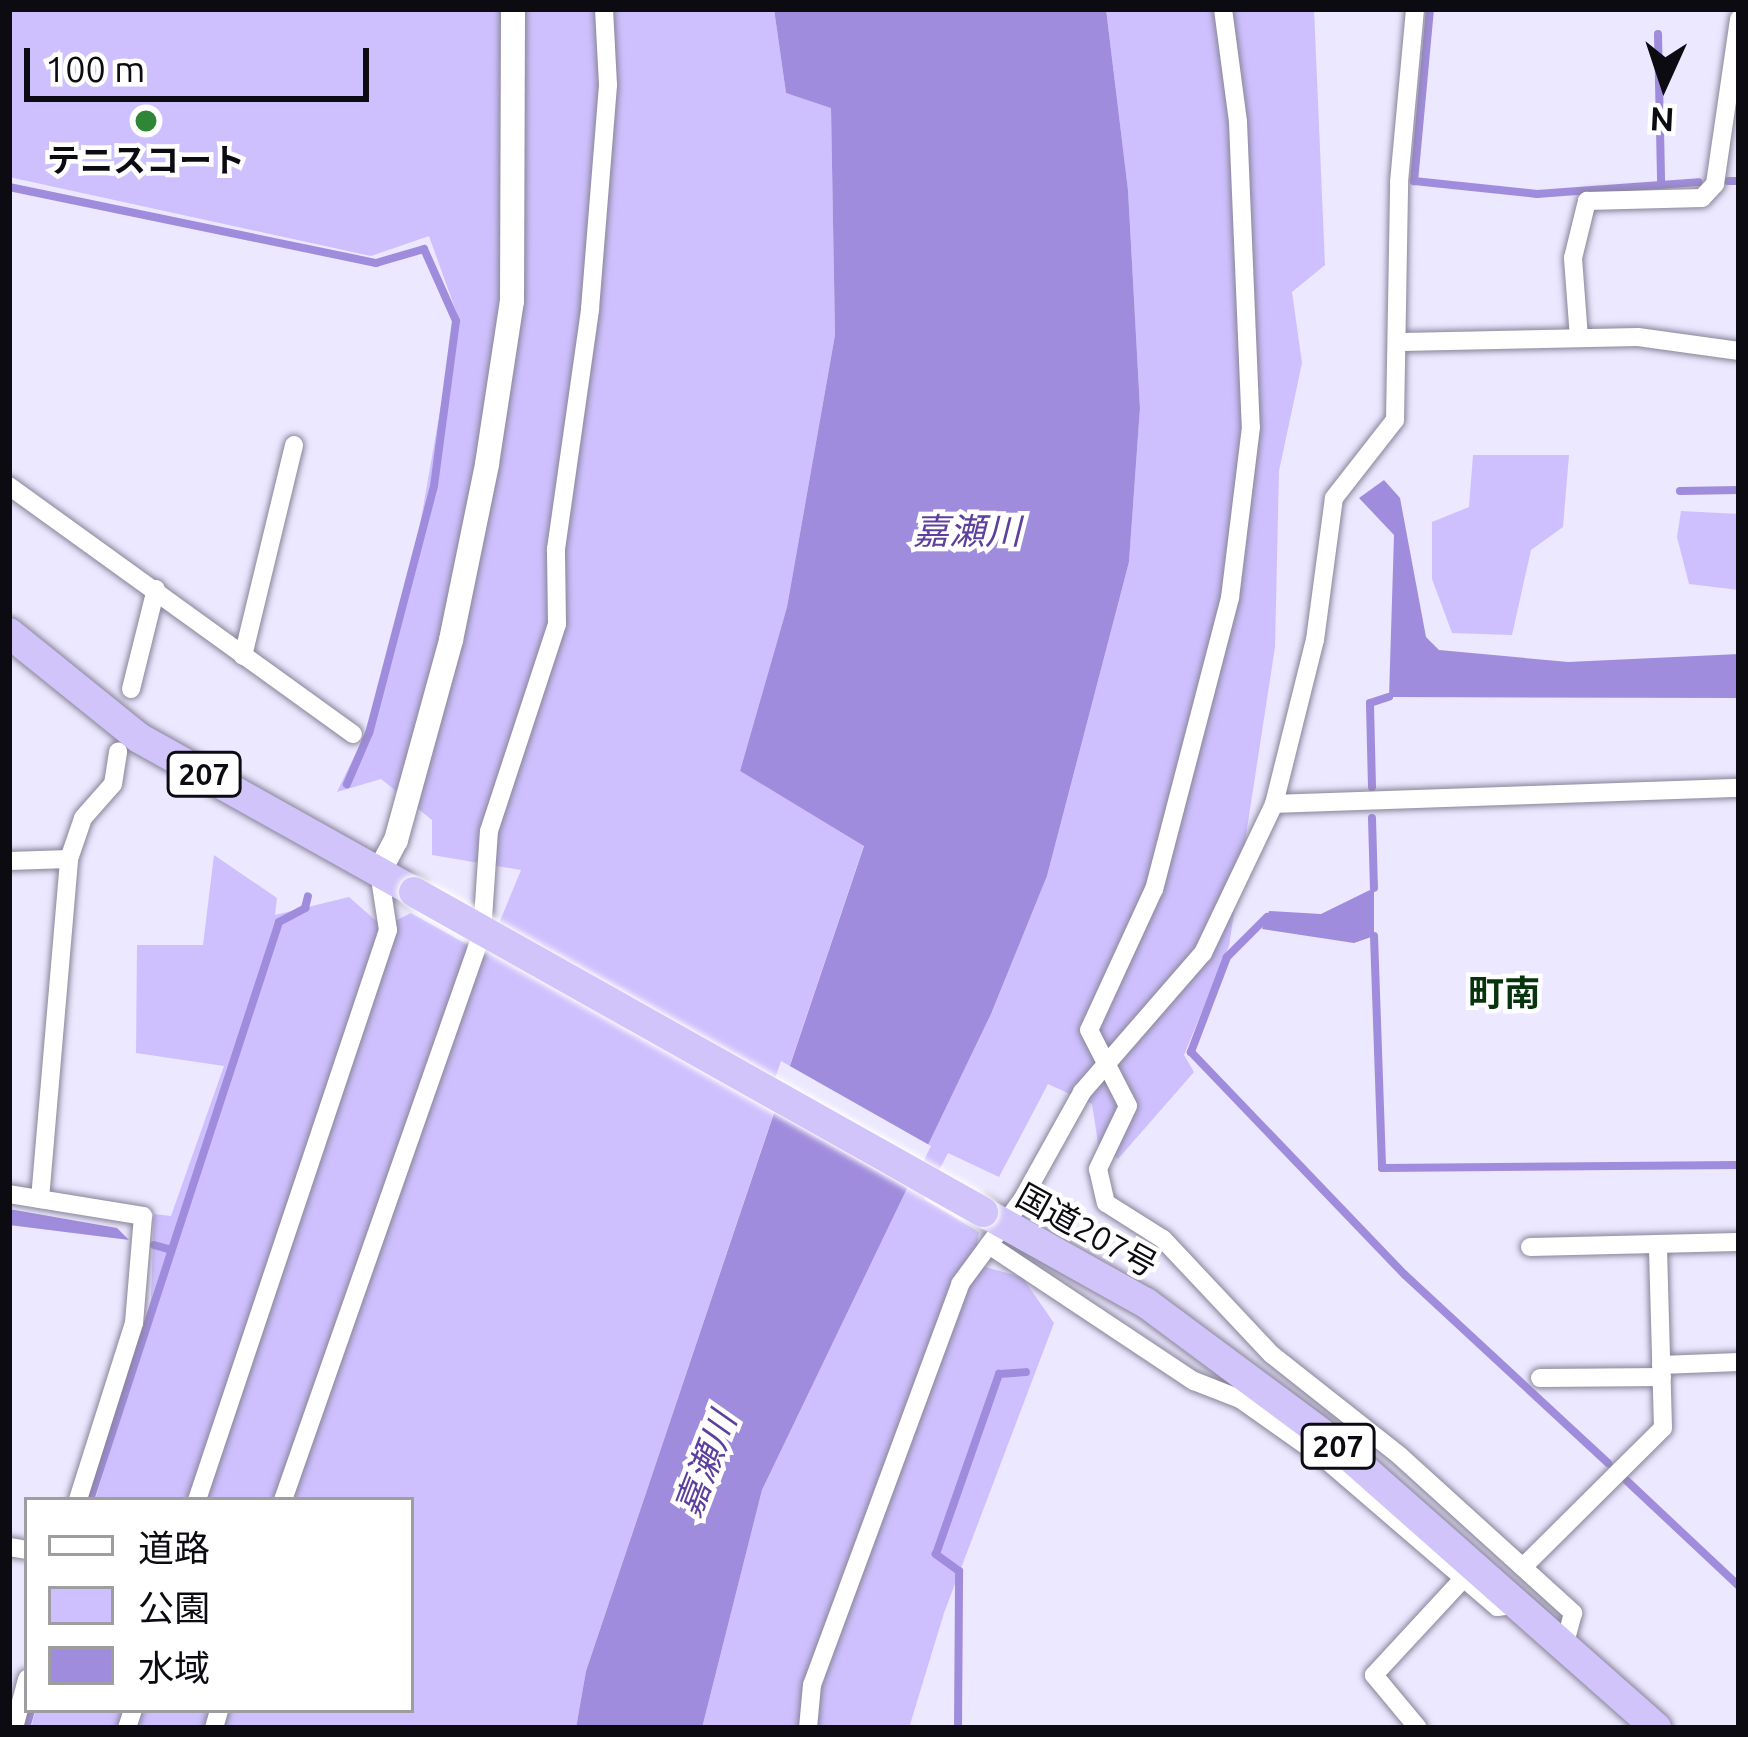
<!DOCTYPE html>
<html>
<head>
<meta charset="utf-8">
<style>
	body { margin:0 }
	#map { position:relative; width:1748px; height:1737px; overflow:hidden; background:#ece8ff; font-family:Ubuntu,"Noto Sans JP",sans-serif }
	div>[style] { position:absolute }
	.green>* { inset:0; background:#cec0fe }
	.water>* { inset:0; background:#a08cdc }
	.pier>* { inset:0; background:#ece8ff }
	.stream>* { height:8px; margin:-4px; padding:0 4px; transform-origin:4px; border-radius:4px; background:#a08cdc }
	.roads { filter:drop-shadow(0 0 3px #888499) drop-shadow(0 0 3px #888499) }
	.minor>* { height:18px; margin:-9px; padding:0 9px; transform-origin:9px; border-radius:9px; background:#fff }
	.tertiary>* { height:24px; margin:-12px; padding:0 12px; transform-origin:12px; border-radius:12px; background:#fff }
	.trunk>* { height:30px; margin:-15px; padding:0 15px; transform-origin:15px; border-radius:15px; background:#d0c4fa }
	.bridges { filter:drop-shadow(0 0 3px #fff) drop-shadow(0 0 3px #fff) }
	.trunk-bridge>* { height:30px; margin:-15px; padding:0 15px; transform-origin:15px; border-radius:15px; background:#d0c4fa }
	.dots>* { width:33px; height:33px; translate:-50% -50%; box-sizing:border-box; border:6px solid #fff; border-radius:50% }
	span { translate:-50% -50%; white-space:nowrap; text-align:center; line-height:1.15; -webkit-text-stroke:9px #fff; paint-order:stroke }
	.shield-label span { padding:3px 9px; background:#fff; border:3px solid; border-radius:9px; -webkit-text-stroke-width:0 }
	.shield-label { font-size:30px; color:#0c0b12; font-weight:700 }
	.poi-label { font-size:33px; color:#0c0b12; font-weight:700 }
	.street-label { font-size:33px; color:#0c0b12 }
	.water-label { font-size:36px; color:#5d3f9e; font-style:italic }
	.neighbourhood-label { font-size:36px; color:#08340d; font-weight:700 }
	.frame { position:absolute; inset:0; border:12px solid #0c0b12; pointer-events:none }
	.legend { position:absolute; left:24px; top:1497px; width:390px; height:216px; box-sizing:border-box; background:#fff; border:3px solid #9e9da0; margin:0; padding:15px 21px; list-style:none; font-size:36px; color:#0c0b12 }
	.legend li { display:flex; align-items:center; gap:24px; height:60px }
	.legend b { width:60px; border:3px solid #9e9da0 }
	.north { position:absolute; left:1604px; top:24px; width:120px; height:120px; -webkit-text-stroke:9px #fff; paint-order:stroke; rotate:183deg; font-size:33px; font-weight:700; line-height:48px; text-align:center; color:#0c0b12 }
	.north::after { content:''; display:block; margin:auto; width:42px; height:54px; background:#0c0b12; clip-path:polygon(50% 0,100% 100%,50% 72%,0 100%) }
	.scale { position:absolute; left:24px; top:48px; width:345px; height:54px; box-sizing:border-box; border:6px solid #0c0b12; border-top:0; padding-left:15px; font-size:36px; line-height:42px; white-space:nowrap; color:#0c0b12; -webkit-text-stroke:9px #fff; paint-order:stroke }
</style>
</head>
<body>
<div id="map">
	<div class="green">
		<div style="clip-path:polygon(9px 9px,774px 9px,786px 93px,831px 107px,835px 335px,787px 607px,740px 771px,864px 845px,586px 1671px,576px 1728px,31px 1728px,36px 1710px,411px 1710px,411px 1500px,95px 1500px,150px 1322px,154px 1214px,171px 1216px,224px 1066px,136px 1053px,137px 945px,203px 945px,214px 855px,277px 898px,275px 915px,349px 897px,383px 927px,411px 913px,486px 955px,521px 870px,432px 855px,432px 820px,381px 779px,337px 792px,364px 736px,414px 559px,457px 314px,429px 236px,371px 256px,9px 177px)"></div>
		<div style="clip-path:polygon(1106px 9px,1314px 9px,1325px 265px,1292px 292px,1302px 363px,1279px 471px,1275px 647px,1229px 946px,1184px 1055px,1194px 1072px,1118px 1159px,1098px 1143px,1092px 1104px,1048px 1084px,999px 1177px,948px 1153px,924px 1199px,979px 1232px,974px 1264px,1022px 1277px,1054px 1323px,944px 1613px,909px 1728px,702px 1728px,762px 1490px,991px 1014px,1047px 876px,1129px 562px,1140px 408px,1128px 190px)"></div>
		<div style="clip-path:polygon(1473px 455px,1569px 455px,1563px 527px,1531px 550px,1512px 635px,1452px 633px,1432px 579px,1432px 522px,1469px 507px)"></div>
		<div style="clip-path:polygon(1681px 511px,1739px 514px,1739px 590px,1689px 584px,1677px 537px)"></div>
	</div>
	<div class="water">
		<div style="clip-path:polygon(774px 9px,1106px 9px,1128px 190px,1140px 408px,1129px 562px,1047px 876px,991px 1014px,762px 1490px,702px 1728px,576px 1728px,586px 1671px,864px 846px,740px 771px,787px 607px,835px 335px,831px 108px,786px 93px)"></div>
		<div style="clip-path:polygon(1384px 480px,1400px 498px,1426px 637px,1439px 650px,1568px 662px,1739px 654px,1739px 698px,1389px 697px,1394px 535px,1359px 498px)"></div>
		<div style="clip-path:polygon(1374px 888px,1374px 936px,1354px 943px,1262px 929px,1269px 911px,1321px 914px)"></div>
		<div style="clip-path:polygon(9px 1209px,117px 1228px,129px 1240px,9px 1225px)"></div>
	</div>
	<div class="pier">
		<div style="clip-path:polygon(781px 1061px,931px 1146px,910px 1189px,765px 1107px)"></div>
	</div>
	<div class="stream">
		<div style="left:1430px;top:9px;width:173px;rotate:95.3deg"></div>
		<div style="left:1414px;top:181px;width:124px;rotate:6deg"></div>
		<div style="left:1537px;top:194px;width:162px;rotate:-4.2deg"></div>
		<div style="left:1658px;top:34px;width:149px;rotate:88.8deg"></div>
		<div style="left:1728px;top:181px;width:11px"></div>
		<div style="left:9px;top:187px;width:375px;rotate:11.7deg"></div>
		<div style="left:376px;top:263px;width:50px;rotate:-16.3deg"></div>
		<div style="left:424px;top:249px;width:79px;rotate:66deg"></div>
		<div style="left:456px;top:321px;width:166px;rotate:97.6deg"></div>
		<div style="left:434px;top:486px;width:255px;rotate:104.7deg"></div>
		<div style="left:369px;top:733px;width:56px;rotate:113.3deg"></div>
		<div style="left:1680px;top:491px;width:59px;rotate:-1deg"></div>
		<div style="left:1372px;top:787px;width:84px;rotate:-91.4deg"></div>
		<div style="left:1370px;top:703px;width:20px;rotate:-18deg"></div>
		<div style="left:1372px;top:818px;width:70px;rotate:88.4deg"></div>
		<div style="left:1267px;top:917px;width:57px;rotate:135deg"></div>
		<div style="left:1227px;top:957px;width:102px;rotate:110.8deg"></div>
		<div style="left:1191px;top:1052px;width:309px;rotate:46.2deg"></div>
		<div style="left:1405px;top:1275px;width:277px;rotate:42.8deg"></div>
		<div style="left:1374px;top:936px;width:232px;rotate:88deg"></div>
		<div style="left:1382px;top:1168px;width:357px;rotate:-0.5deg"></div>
		<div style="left:154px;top:1245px;width:15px;rotate:16deg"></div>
		<div style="left:1627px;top:1481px;width:154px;rotate:43.2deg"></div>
		<div style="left:90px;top:1500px;width:608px;rotate:-71.89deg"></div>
		<div style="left:279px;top:922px;width:30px;rotate:-28deg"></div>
		<div style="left:305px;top:908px;width:12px;rotate:-76deg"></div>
		<div style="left:26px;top:1728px;width:19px;rotate:-74deg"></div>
		<div style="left:958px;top:1728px;width:157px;rotate:-89.6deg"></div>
		<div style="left:959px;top:1571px;width:29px;rotate:-144deg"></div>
		<div style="left:936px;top:1554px;width:191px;rotate:-70.7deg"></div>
		<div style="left:999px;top:1374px;width:27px;rotate:-4deg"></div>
	</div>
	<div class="roads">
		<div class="minor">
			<div style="left:1223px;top:9px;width:114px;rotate:82.4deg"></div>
			<div style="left:1238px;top:122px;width:305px;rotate:87.6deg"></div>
			<div style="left:1251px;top:427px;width:172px;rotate:97deg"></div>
			<div style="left:1230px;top:598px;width:301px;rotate:104.6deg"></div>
			<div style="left:1154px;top:889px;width:155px;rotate:114.7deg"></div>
			<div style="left:1089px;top:1030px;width:85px;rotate:62.8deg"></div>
			<div style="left:1128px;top:1106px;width:70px;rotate:115.5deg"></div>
			<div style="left:1098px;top:1169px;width:35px;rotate:77deg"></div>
			<div style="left:1106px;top:1203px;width:67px;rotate:32.3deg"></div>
			<div style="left:1163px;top:1239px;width:158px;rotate:46.8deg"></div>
			<div style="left:1271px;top:1354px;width:164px;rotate:38.3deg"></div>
			<div style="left:1400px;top:1456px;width:234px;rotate:42.2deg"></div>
			<div style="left:1573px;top:1613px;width:30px;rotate:105deg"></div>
			<div style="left:1579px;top:338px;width:80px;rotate:-94.3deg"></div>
			<div style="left:1573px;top:258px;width:59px;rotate:-76.2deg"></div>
			<div style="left:1587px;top:201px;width:115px;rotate:-1.5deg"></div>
			<div style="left:1702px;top:198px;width:19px;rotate:-47deg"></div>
			<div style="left:1715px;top:184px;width:167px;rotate:-81.7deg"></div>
			<div style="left:1402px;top:342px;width:236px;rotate:-1.2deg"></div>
			<div style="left:1638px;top:337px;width:102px;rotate:7.9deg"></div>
			<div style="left:9px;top:486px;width:424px;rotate:35.8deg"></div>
			<div style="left:243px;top:656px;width:217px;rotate:-76.4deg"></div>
			<div style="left:131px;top:689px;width:103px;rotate:-76deg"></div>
			<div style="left:1274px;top:804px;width:465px;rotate:-2deg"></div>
			<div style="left:9px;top:861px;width:60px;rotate:-1.9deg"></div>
			<div style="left:69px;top:859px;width:43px;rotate:-71.1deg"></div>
			<div style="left:83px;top:818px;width:45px;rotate:-48.6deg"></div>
			<div style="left:113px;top:784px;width:33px;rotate:-81deg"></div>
			<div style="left:9px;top:1194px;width:136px;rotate:9.3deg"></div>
			<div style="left:143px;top:1216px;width:107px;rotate:94.8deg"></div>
			<div style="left:134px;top:1323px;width:186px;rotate:107.6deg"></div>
			<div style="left:40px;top:1199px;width:341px;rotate:-85.1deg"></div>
			<div style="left:989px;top:1245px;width:246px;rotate:33.6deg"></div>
			<div style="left:1194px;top:1381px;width:49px;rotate:21.4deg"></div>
			<div style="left:1240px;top:1399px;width:104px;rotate:35.2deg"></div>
			<div style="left:1325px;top:1459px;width:227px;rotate:40.7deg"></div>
			<div style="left:1497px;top:1607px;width:16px;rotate:-7deg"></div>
			<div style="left:1530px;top:1247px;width:209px;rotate:-1.4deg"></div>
			<div style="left:1661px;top:1365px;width:78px;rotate:-2.2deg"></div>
			<div style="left:1540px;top:1378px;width:122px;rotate:-0.5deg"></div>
			<div style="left:197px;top:1500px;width:601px;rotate:-71.47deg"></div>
			<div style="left:388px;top:930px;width:59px;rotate:-98.8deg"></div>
			<div style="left:283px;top:1500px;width:601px;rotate:-70.66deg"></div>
			<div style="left:482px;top:933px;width:102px;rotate:-86.1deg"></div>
			<div style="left:489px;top:831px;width:218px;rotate:-71.8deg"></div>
			<div style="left:557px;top:624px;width:75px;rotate:-90.8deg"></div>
			<div style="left:556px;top:549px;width:242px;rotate:-81.9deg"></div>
			<div style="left:590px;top:309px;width:225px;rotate:-85.4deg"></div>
			<div style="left:608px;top:85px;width:76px;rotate:-93deg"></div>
			<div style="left:9px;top:1547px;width:18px;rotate:9deg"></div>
			<div style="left:1523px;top:1567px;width:197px;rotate:-44.8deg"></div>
			<div style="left:1663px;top:1428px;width:184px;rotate:-91.6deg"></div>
			<div style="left:14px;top:1728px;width:51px;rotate:-75.1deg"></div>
			<div style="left:127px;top:1728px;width:19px;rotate:-72deg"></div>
			<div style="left:214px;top:1728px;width:19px;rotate:-74deg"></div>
			<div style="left:808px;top:1728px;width:43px;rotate:-84.7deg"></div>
			<div style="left:812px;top:1685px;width:427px;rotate:-69.7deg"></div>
			<div style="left:960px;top:1284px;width:104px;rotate:-53.6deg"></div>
			<div style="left:1022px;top:1200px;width:124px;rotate:-60.9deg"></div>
			<div style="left:1082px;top:1092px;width:184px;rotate:-49deg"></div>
			<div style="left:1203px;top:953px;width:165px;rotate:-64.5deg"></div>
			<div style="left:1274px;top:804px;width:169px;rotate:-76deg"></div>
			<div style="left:1315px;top:640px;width:143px;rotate:-82.4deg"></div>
			<div style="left:1334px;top:498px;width:99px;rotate:-52deg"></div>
			<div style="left:1395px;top:420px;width:238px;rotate:-89deg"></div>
			<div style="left:1399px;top:182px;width:174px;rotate:-84.7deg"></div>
			<div style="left:1418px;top:1728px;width:69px;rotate:-129.7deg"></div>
			<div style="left:1374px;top:1675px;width:131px;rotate:-47.2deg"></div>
		</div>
		<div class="tertiary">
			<div style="left:379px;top:872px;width:36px;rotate:-62deg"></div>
			<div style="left:396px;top:840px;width:207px;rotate:-74.6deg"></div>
			<div style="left:451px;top:640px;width:180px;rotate:-78.4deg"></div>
			<div style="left:487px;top:464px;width:165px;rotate:-81.3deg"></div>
			<div style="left:512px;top:301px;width:292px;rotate:-89.8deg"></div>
		</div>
		<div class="trunk">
			<div style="left:9px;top:633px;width:167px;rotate:38.9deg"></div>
			<div style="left:139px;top:738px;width:315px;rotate:29.2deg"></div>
			<div style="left:983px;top:1212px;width:187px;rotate:29.2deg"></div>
			<div style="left:1146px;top:1303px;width:232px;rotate:36.6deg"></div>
			<div style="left:1332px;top:1441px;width:433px;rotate:41.5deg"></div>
		</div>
	</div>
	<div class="bridges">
		<div class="trunk-bridge">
			<div style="left:414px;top:892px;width:653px;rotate:29.35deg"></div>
		</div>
	</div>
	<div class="dots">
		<div style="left:146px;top:121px;background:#2e8636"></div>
	</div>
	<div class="shield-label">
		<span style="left:204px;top:774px">207</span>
		<span style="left:1338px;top:1446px">207</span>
	</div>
	<div class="poi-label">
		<span style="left:146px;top:160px">テニスコート</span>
	</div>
	<div class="street-label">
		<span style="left:1087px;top:1230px;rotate:29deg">国道207号</span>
	</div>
	<div class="water-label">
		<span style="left:967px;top:531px">嘉瀬川</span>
		<span style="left:705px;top:1464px;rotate:-69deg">嘉瀬川</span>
	</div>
	<div class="neighbourhood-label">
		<span style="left:1504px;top:993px">町南</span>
	</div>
	<div class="frame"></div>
	<ul class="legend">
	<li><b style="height:15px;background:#fff"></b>道路</li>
	<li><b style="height:33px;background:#cec0fe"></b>公園</li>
	<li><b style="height:33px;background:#a08cdc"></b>水域</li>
	</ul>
	<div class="north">N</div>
	<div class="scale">100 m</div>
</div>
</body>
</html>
